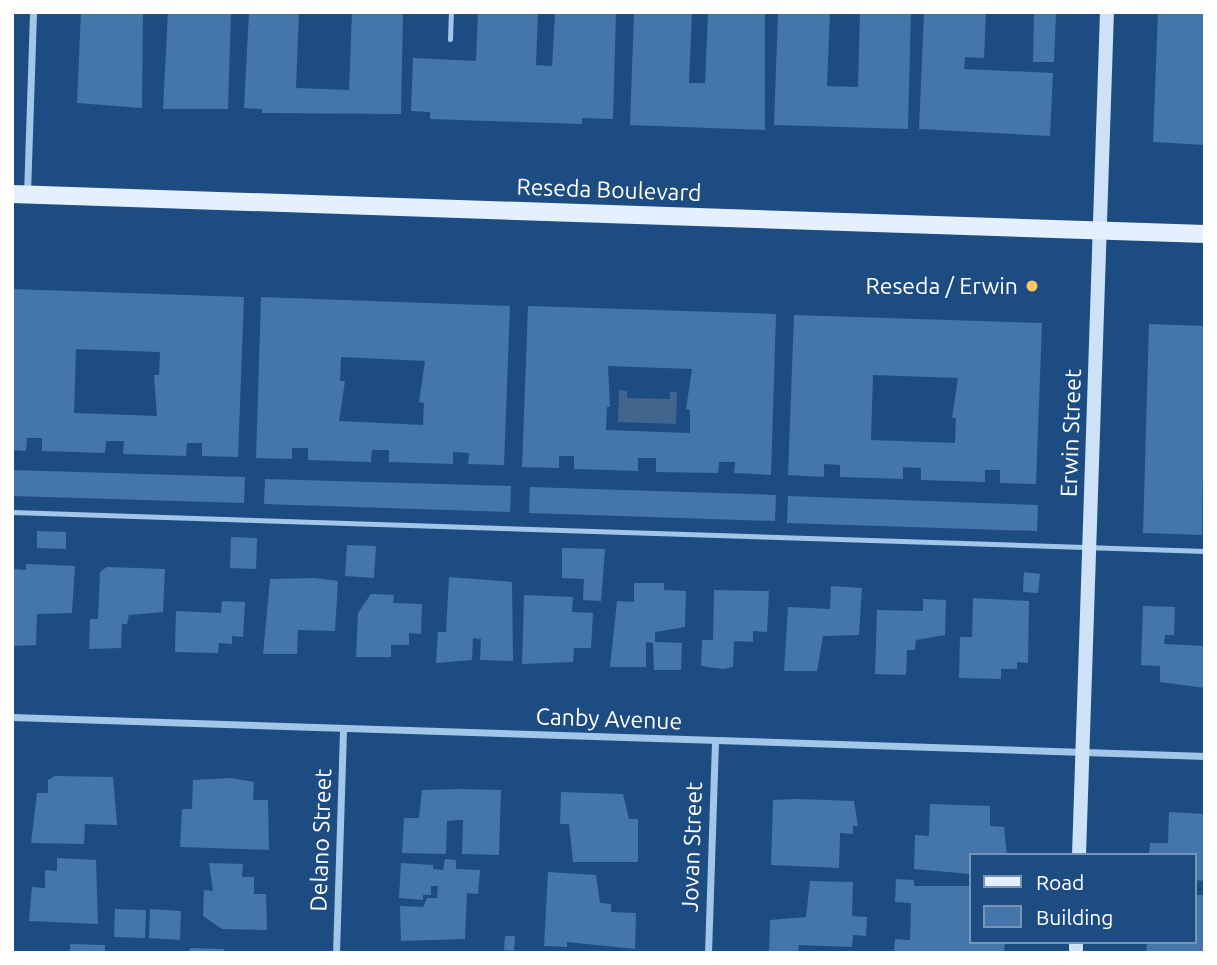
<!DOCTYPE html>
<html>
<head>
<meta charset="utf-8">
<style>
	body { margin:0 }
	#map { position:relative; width:1217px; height:965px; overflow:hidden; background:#1c4c82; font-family:Ubuntu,sans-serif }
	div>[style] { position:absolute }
	.water>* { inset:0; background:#41658c }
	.building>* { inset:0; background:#4476ab }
	.lane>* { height:5px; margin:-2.5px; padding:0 2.5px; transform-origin:2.5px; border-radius:2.5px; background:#a2c5ea }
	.street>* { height:7px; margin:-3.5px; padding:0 3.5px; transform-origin:3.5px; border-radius:3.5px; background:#a2c5ea }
	.secondary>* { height:14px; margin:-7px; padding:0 7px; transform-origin:7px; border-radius:7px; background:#cde1f7 }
	.primary>* { height:18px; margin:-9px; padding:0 9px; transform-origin:9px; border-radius:9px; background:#e5f0fe }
	.dots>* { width:19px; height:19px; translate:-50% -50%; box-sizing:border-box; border:4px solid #1c4c82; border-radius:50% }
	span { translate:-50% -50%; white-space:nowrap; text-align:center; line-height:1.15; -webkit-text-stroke:5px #1c4c82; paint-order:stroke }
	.street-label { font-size:23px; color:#fff }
	.poi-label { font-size:23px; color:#fff }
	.right { translate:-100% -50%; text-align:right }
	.frame { position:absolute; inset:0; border:14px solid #fff; pointer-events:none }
	.legend { position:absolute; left:969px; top:853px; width:228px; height:91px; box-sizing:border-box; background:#1c4c82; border:2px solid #7794b4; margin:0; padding:9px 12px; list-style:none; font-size:21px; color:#fff }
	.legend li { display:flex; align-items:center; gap:14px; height:35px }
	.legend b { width:35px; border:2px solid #7794b4 }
</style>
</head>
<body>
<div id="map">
	<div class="water">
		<div style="clip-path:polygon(619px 390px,627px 391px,627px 398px,670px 399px,670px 392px,677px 392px,676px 424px,618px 422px)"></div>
	</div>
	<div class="building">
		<div style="clip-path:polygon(81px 12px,143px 12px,142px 108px,77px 103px)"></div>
		<div style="clip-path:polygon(168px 12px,231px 12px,228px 109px,163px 109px)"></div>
		<div style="clip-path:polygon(249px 12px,299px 12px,296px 88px,349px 90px,352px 12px,403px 12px,401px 114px,262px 113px,262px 109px,244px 108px)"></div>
		<div style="clip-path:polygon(478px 12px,538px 12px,536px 65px,552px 66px,555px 12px,616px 12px,613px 119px,582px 118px,582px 124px,430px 119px,430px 112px,411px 111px,413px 58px,476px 61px)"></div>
		<div style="clip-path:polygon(634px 12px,692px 12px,689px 83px,705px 83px,708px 12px,765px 12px,765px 130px,630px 125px)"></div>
		<div style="clip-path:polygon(778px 12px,830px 12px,827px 86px,858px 87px,860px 12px,911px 12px,908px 129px,774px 125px)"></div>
		<div style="clip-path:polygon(924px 12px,986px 12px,984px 58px,965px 57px,964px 69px,1053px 73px,1050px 136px,919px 129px)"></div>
		<div style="clip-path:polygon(1034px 12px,1056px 12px,1054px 62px,1033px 62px)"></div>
		<div style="clip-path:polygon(1158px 12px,1205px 12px,1205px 145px,1153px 142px)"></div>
		<div style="clip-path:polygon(evenodd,12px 289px,244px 297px,238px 457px,202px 456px,202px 443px,187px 443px,186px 456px,123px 454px,124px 441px,106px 441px,105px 453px,42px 451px,42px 438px,27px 438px,26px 451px,12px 450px,12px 289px,76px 349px,160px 352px,159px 375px,154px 375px,157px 416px,74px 413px,76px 349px)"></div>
		<div style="clip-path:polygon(evenodd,261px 297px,510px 306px,504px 465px,468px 464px,469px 453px,453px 452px,453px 464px,389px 462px,389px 450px,372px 450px,371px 462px,308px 460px,308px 448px,292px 448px,292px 459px,256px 458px,261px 297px,341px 357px,425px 361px,419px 402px,424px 403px,423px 425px,339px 421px,345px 381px,340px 381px,341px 357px)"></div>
		<div style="clip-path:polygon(evenodd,528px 306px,776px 314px,771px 475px,734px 473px,735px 462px,719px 462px,718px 473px,656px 472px,656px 458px,638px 458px,638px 471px,574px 469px,574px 456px,559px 456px,559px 468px,522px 467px,528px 306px,608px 366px,692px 369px,686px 409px,690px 410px,690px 433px,606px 430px,607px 407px,610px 407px,608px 366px)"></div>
		<div style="clip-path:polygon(evenodd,794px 315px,1042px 323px,1036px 484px,1000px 483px,1000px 470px,985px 470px,985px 482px,921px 480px,921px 468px,903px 467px,903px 479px,840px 477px,840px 465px,824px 464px,824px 477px,788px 475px,794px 315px,873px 375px,958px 378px,952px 418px,956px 418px,955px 443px,871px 440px,873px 375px)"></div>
		<div style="clip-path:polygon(1149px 324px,1205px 326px,1202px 535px,1143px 533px)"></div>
		<div style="clip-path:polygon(12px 470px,245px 477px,244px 503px,12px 496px)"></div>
		<div style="clip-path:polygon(265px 479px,511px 486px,510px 512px,264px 504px)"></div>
		<div style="clip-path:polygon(530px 487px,776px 495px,775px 521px,529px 513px)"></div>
		<div style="clip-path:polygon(788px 496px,1038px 505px,1037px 531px,787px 523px)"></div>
		<div style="clip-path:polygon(37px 531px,66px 532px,66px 549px,37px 548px)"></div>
		<div style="clip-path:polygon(231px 537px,257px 538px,256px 569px,230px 568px)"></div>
		<div style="clip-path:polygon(347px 545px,376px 546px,374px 578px,345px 576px)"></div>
		<div style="clip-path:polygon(562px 548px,605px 549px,601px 601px,583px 600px,584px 579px,562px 578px)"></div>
		<div style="clip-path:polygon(26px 564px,75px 566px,72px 613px,37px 614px,36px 645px,12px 646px,12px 569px,26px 570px)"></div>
		<div style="clip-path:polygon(107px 567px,165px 569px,163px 612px,129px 615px,127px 624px,122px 624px,121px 648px,89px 649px,90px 619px,98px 619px,100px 572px)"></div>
		<div style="clip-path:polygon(1024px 572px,1040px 574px,1038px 593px,1023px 592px)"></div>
		<div style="clip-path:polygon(449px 577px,512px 582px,513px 661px,480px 660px,481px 639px,473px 638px,472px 660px,436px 663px,438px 632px,446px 632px)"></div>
		<div style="clip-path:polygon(315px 578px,338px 581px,335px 631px,298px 630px,297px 654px,263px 654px,270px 579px)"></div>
		<div style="clip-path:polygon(634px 583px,664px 583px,664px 590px,686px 591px,685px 627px,655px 632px,655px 642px,682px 643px,681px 670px,654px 670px,653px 643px,646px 642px,646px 667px,610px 667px,617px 601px,634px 602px)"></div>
		<div style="clip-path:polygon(831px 586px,862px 588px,859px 635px,823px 636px,817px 671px,784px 671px,788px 607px,830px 609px)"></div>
		<div style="clip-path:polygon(714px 590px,769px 591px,767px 632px,753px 631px,753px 642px,734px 641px,733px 667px,723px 669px,701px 666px,702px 640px,713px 640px)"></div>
		<div style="clip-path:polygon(371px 594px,394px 595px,393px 603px,422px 604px,421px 634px,409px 633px,409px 645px,391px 645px,391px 657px,356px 657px,358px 613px)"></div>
		<div style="clip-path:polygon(524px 595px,573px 597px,572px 612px,593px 613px,591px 648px,574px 648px,573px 662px,522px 664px)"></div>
		<div style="clip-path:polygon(973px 598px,1029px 601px,1028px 663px,1017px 662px,1017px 669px,1001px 669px,1001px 679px,959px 678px,960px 637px,972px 637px)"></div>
		<div style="clip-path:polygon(923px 599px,946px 600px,945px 635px,916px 640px,915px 650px,907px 650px,906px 675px,875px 674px,877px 610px,923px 611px)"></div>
		<div style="clip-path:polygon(222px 601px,245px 602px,243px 637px,232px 636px,232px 644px,219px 643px,218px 653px,175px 652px,176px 611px,221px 613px)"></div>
		<div style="clip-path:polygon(1143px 606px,1175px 607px,1174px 635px,1165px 635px,1164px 644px,1205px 646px,1205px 688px,1160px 682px,1160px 666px,1141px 665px)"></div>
		<div style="clip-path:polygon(55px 776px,113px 777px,117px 825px,85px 824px,84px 844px,31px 843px,37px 793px,48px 793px,48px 780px)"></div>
		<div style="clip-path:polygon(231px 778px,254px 782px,253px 800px,268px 800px,269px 850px,180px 847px,182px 809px,192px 809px,193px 780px)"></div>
		<div style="clip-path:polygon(460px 789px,501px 790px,499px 855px,462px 854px,463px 820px,458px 820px,447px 821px,446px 854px,402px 853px,404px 818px,419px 818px,422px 790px)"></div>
		<div style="clip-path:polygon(561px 792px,623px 794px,629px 819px,638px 819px,638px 862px,573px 862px,569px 824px,560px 824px)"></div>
		<div style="clip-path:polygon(797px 799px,854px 801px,858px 826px,853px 826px,853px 834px,840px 833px,839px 868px,771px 865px,773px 800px)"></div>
		<div style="clip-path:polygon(930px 804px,990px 806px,990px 826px,1004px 827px,1007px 855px,970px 855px,970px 874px,914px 869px,915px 835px,929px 836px)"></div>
		<div style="clip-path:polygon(1169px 812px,1205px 814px,1205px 881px,1194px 880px,1194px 855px,1149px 855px,1150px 843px,1168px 843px)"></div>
		<div style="clip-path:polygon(57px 858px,96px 860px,98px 924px,29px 921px,32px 887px,45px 888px,45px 870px,57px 871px)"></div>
		<div style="clip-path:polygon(445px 859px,456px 860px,456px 869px,480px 870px,478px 894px,467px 893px,465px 939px,401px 941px,400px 906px,423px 907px,427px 898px,437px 898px,438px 886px,431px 886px,431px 895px,423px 895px,423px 900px,399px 898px,401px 863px,433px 865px,433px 869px,443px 870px)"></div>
		<div style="clip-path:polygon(209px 863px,243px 864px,242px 877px,254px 877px,254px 894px,266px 894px,267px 930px,222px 929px,203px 916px,204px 890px,213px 891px)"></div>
		<div style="clip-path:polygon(548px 872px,596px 875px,600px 903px,611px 904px,611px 912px,636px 913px,635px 949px,567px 942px,567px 947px,544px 946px)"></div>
		<div style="clip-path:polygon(896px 879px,914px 880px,914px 886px,970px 886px,970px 942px,1005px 942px,1004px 953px,894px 953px,895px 939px,910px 940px,911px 903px,895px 902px)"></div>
		<div style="clip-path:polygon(810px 881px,853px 882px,852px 916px,867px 917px,866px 936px,853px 935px,852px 947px,799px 945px,798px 953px,769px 952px,770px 920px,806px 917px)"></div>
		<div style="clip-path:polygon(1194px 895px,1205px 895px,1205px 953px,1146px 953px,1147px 942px,1194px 942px)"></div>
		<div style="clip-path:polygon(115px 909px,146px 910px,145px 938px,114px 937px)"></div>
		<div style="clip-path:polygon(150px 909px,181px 911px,180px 940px,149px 938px)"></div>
		<div style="clip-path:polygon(505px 936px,515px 936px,514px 951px,504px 950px)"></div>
		<div style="clip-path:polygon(70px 944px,105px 945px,105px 953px,70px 953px)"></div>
		<div style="clip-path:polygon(190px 948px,224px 949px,224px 953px,189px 953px)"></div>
	</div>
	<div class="lane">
		<div style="left:450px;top:39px;width:27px;rotate:-88deg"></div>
		<div style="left:12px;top:512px;width:1194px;rotate:1.87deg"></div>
	</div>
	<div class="street">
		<div style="left:27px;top:194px;width:182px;rotate:-88.1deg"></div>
		<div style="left:12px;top:717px;width:1194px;rotate:1.87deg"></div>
		<div style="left:336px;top:953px;width:225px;rotate:-88.2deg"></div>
		<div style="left:708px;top:953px;width:211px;rotate:-88.1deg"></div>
	</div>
	<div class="secondary">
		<div style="left:1079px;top:855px;width:843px;rotate:-88.1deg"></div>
		<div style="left:1076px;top:953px;width:11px;rotate:-90deg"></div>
	</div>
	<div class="primary">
		<div style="left:12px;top:194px;width:1194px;rotate:1.92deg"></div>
	</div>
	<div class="dots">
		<div style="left:1032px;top:286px;background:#fac85f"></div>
	</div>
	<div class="street-label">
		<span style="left:609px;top:190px;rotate:2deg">Reseda Boulevard</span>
		<span style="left:1071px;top:433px;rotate:-88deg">Erwin Street</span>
		<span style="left:609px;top:719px;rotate:2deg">Canby Avenue</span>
		<span style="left:321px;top:840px;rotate:-88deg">Delano Street</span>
		<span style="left:692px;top:847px;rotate:-88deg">Jovan Street</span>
	</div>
	<div class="poi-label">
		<span class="right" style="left:1018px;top:286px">Reseda / Erwin</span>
	</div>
	<div class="frame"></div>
	<ul class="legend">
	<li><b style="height:9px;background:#e5f0fe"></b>Road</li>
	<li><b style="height:19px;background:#4476ab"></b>Building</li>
	</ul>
</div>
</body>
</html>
